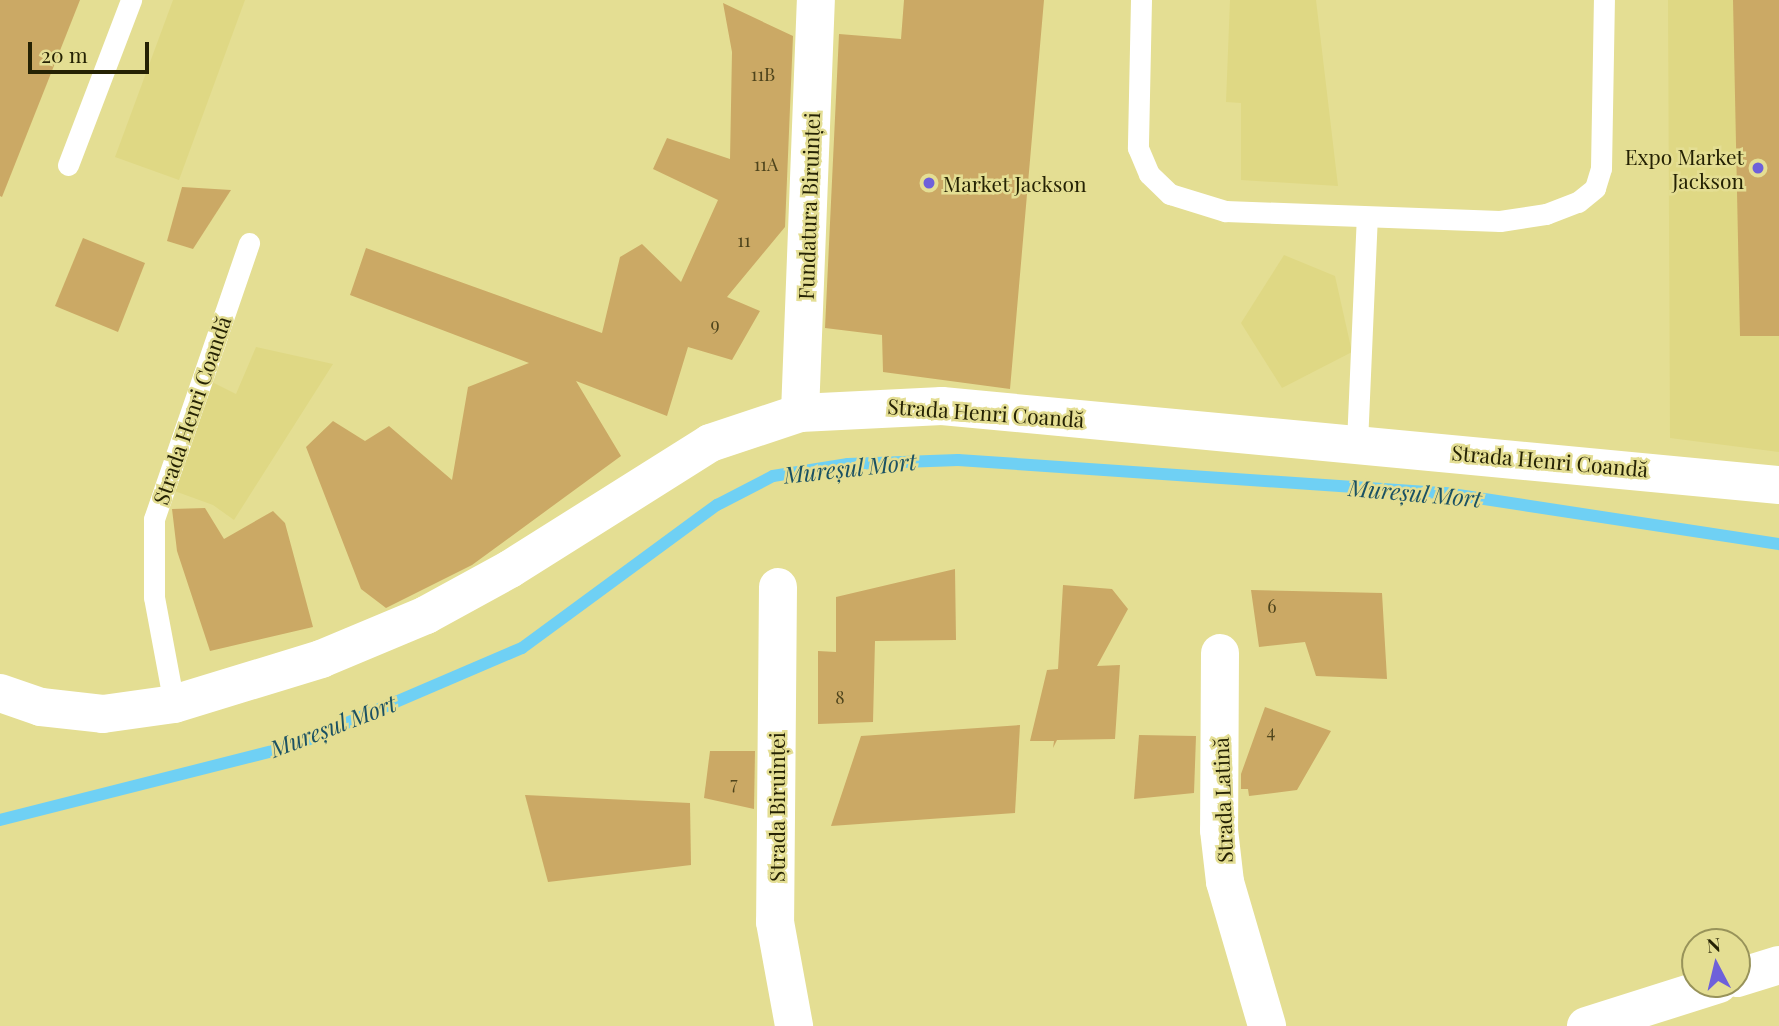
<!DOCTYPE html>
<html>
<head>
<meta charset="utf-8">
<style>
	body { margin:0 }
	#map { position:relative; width:1779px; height:1026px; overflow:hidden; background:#e4de93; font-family:"Playfair Display",serif }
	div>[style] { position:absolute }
	.built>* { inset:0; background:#dfd884 }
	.stream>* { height:12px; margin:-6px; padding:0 6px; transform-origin:6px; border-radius:6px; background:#6fd0f4 }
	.building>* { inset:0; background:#cba965 }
	.service>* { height:21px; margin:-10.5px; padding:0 10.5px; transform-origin:10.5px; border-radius:10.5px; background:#fff }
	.minor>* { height:38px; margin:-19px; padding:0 19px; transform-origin:19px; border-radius:19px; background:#fff }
	.tertiary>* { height:38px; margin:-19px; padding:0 19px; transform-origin:19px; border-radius:19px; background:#fff }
	.dots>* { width:19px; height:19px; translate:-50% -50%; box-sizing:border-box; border:4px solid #e4de93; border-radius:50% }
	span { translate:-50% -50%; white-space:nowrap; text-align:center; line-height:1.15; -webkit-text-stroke:5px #e4de93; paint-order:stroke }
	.number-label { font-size:18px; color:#4e441c }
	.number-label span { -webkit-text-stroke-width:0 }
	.poi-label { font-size:21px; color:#252204 }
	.right { translate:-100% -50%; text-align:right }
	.left { translate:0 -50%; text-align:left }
	.street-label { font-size:21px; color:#252204 }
	.water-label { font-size:23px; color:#1a5163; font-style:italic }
	.north { position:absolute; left:1681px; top:928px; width:70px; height:70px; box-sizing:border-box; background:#e4de93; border:2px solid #98935a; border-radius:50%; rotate:353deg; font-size:19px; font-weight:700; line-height:28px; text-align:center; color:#252204 }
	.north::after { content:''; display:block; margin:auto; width:24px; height:32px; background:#6e60da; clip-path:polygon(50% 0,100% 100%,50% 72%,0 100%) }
	.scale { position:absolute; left:28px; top:42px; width:121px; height:32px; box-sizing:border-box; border:4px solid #252204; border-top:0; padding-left:9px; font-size:21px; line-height:24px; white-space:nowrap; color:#252204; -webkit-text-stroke:5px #e4de93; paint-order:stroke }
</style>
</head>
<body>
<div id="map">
	<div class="built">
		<div style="clip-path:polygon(173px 0,245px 0,179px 180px,115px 157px)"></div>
		<div style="clip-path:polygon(1230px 0,1316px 0,1338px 186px,1241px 180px,1241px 103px,1226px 102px)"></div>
		<div style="clip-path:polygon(1668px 0,1779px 0,1779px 452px,1670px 438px)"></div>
		<div style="clip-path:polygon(1284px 255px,1335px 276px,1352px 352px,1282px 388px,1241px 323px)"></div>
		<div style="clip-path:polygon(256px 347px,333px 364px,234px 520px,213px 505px,169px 489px,206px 379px,236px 394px)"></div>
	</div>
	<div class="stream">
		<div style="left:0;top:820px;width:302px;rotate:-14.2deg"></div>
		<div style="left:293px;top:746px;width:249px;rotate:-23.2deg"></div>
		<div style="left:522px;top:648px;width:242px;rotate:-36.3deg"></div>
		<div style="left:717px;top:505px;width:63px;rotate:-27.4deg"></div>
		<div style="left:773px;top:476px;width:76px;rotate:-9.1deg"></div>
		<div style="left:848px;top:464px;width:110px;rotate:-2.1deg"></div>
		<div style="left:958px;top:460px;width:488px;rotate:3.9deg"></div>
		<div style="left:1445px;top:493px;width:338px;rotate:8.7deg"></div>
	</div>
	<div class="building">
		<div style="clip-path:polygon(0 0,80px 0,2px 197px,0 196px)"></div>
		<div style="clip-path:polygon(904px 0,1044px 0,1010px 389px,883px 372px,882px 335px,825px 328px,839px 34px,901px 39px)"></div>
		<div style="clip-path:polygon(1733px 0,1779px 0,1779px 336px,1740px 336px)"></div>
		<div style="clip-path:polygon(723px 3px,793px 36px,785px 227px,727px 297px,760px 311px,732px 360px,688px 347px,667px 416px,576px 381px,621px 456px,472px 565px,386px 608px,361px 589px,306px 447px,333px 421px,365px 441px,389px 426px,452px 480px,468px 387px,529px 363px,350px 295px,366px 248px,602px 333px,620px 257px,642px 244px,681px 282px,718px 200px,653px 169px,667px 138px,730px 159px,732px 52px)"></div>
		<div style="clip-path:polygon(182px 187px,231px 190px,193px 249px,167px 241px)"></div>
		<div style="clip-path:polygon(83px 238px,145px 263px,118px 332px,55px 306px)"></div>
		<div style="clip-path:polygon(205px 508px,224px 539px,273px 511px,285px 523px,313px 627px,210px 651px,177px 551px,172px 509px)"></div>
		<div style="clip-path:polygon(955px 569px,956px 640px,875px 641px,873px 722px,818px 724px,818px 651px,836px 652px,836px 597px)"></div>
		<div style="clip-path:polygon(1063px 585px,1112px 589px,1128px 609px,1097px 666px,1120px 665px,1115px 739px,1057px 740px,1053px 748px,1054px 741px,1030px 741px,1047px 670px,1058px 669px)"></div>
		<div style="clip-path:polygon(1251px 590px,1382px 593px,1387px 679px,1316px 676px,1305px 642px,1259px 647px)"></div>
		<div style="clip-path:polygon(1265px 707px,1331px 731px,1297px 790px,1249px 796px,1248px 789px,1241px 789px,1241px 774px)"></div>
		<div style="clip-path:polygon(1020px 725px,1015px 813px,831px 826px,861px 736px)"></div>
		<div style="clip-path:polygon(1139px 735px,1196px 736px,1194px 793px,1134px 799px)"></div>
		<div style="clip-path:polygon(710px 751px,755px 751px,754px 809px,704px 798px)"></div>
		<div style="clip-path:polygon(525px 795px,690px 803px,691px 865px,548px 882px)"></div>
	</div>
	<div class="service">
		<div style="left:1141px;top:0;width:148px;rotate:91.2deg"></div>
		<div style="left:1138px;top:148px;width:28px;rotate:67deg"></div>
		<div style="left:1149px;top:174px;width:29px;rotate:44deg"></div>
		<div style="left:1170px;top:194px;width:58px;rotate:17.2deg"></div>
		<div style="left:1225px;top:211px;width:275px;rotate:2.1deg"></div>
		<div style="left:1500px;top:221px;width:47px;rotate:-8.7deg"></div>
		<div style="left:1546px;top:214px;width:34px;rotate:-21deg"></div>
		<div style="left:1578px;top:202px;width:22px;rotate:-39deg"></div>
		<div style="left:1595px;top:188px;width:21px;rotate:-73deg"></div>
		<div style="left:1601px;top:168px;width:168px;rotate:-89deg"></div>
		<div style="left:68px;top:165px;width:177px;rotate:-69.1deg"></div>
		<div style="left:1357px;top:443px;width:226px;rotate:-87.5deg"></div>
		<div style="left:174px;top:704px;width:109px;rotate:-100.6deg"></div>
		<div style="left:154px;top:597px;width:78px;rotate:-90deg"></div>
		<div style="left:154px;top:519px;width:292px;rotate:-71deg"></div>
	</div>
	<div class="minor">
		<div style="left:800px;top:413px;width:413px;rotate:-87.8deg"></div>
		<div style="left:778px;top:587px;width:335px;rotate:90.5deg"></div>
		<div style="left:775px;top:922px;width:106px;rotate:79.6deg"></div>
		<div style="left:1220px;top:653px;width:177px;rotate:90.3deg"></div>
		<div style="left:1219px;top:830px;width:52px;rotate:83.4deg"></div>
		<div style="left:1225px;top:882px;width:150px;rotate:73.7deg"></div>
		<div style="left:1737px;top:978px;width:44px;rotate:-17.2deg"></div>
		<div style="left:1586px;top:1026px;width:139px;rotate:-17.5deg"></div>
	</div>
	<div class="tertiary">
		<div style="left:0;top:693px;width:43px;rotate:18.9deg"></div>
		<div style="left:41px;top:707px;width:62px;rotate:6.4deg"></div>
		<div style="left:103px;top:714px;width:72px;rotate:-8deg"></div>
		<div style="left:174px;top:704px;width:154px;rotate:-17deg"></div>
		<div style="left:321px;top:659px;width:114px;rotate:-22.7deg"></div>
		<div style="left:426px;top:615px;width:96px;rotate:-28.7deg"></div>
		<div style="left:510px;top:569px;width:236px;rotate:-32.2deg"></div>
		<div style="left:710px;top:443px;width:95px;rotate:-18.4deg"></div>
		<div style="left:800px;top:413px;width:142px;rotate:-2.8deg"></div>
		<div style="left:942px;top:406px;width:841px;rotate:5.39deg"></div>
	</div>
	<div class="dots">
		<div style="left:1758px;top:168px;background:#6e60da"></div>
		<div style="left:929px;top:183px;background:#6e60da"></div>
	</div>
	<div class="number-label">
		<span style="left:763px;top:74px">11B</span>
		<span style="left:766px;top:164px">11A</span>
		<span style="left:744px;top:240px">11</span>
		<span style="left:715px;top:324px">9</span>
		<span style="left:1272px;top:606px">6</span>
		<span style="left:840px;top:697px">8</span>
		<span style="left:1271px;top:731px">4</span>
		<span style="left:734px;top:783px">7</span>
	</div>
	<div class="poi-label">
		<span class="right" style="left:1744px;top:168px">Expo Market<br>Jackson</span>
		<span class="left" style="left:943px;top:183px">Market Jackson</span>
	</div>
	<div class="street-label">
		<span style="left:808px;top:206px;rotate:-88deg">Fundatura Biruinței</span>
		<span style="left:191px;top:410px;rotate:-71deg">Strada Henri Coandă</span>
		<span style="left:986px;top:412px;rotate:4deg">Strada Henri Coandă</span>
		<span style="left:1550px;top:460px;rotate:5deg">Strada Henri Coandă</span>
		<span style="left:1222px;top:800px;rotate:-92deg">Strada Latină</span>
		<span style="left:776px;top:807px;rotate:-90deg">Strada Biruinței</span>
	</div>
	<div class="water-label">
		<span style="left:850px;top:468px;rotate:-6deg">Mureșul Mort</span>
		<span style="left:1415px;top:493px;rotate:5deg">Mureșul Mort</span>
		<span style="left:333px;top:726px;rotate:-21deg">Mureșul Mort</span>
	</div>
	<div class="north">N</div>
	<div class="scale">20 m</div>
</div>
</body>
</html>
